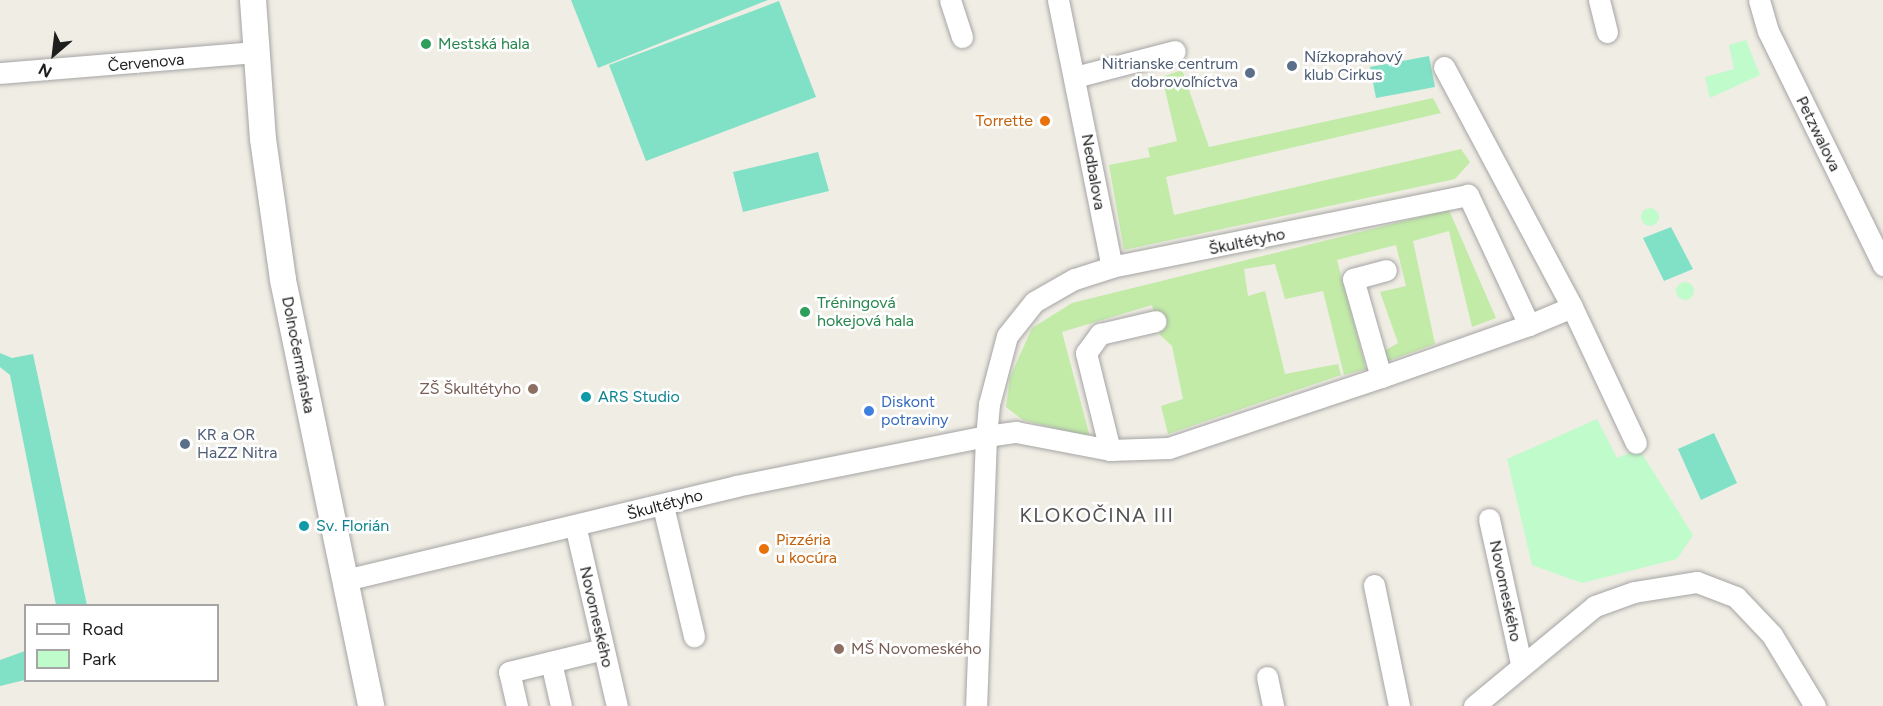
<!DOCTYPE html>
<html>
<head>
<meta charset="utf-8">
<style>
	body { margin:0 }
	#map { position:relative; width:1883px; height:706px; overflow:hidden; background:#f0ede4; font-family:Figtree,sans-serif }
	div>[style] { position:absolute }
	.grass>* { inset:0; background:#c2eba8 }
	.park>* { inset:0; background:#c0fbcb }
	.round { border-radius:50% }
	.pitch>* { inset:0; background:#80e1c7 }
	.roads { filter:drop-shadow(0 0 2px #a5a5a5) drop-shadow(0 0 2px #a5a5a5) }
	.minor>* { height:21px; margin:-10.5px; padding:0 10.5px; transform-origin:10.5px; border-radius:10.5px; background:#fff }
	.tertiary>* { height:26px; margin:-13px; padding:0 13px; transform-origin:13px; border-radius:13px; background:#fff }
	.dots>* { width:16px; height:16px; translate:-50% -50%; box-sizing:border-box; border:3px solid #fff; border-radius:50% }
	span { translate:-50% -50%; white-space:nowrap; text-align:center; line-height:1.15; -webkit-text-stroke:5px #fff; paint-order:stroke }
	.leisure-label { font-size:16px; color:#27864d }
	.left { translate:0 -50%; text-align:left }
	.service-label { font-size:16px; color:#4e5e75 }
	.right { translate:-100% -50%; text-align:right }
	.street-label { font-size:16px; color:#1e1e1e }
	.food-label { font-size:16px; color:#c56008 }
	.education-label { font-size:16px; color:#785e54 }
	.culture-label { font-size:16px; color:#0d838f }
	.shop-label { font-size:16px; color:#366cbe }
	.quarter-label { font-size:20px; color:#515151; letter-spacing:1.5px }
	.legend { position:absolute; left:24px; top:604px; width:195px; height:78px; box-sizing:border-box; background:#fff; border:2px solid #a5a5a5; margin:0; padding:8px 10px; list-style:none; font-size:18px; color:#1e1e1e }
	.legend li { display:flex; align-items:center; gap:12px; height:30px }
	.legend b { width:30px; border:2px solid #a5a5a5 }
	.north { position:absolute; left:24px; top:24px; width:60px; height:60px; -webkit-text-stroke:4px #fff; paint-order:stroke; rotate:208deg; font-size:16px; font-weight:700; line-height:24px; text-align:center; color:#1e1e1e }
	.north::after { content:''; display:block; margin:auto; width:21px; height:27px; background:#1e1e1e; clip-path:polygon(50% 0,100% 100%,50% 72%,0 100%) }
</style>
</head>
<body>
<div id="map">
	<div class="grass">
		<div style="clip-path:polygon(1182px 70px,1209px 147px,1433px 98px,1441px 113px,1166px 177px,1174px 215px,1461px 149px,1470px 162px,1455px 179px,1124px 250px,1109px 165px,1150px 157px,1148px 148px,1177px 141px,1162px 77px)"></div>
		<div style="clip-path:polygon(1449px 210px,1496px 318px,1472px 327px,1449px 231px,1413px 241px,1435px 344px,1388px 361px,1381px 353px,1398px 343px,1380px 292px,1406px 286px,1396px 245px,1337px 260px,1366px 369px,1344px 375px,1323px 291px,1285px 299px,1275px 264px,1244px 269px,1248px 296px,1265px 291px,1285px 374px,1338px 364px,1341px 375px,1168px 434px,1161px 406px,1183px 399px,1172px 346px,1160px 335px,1152px 305px,1062px 332px,1090px 437px,1023px 420px,1006px 407px,1010px 377px,1032px 328px,1072px 303px)"></div>
	</div>
	<div class="park">
		<div style="clip-path:polygon(1746px 40px,1760px 75px,1710px 98px,1705px 77px,1734px 69px,1729px 45px)"></div>
		<div class="round" style="left:1641px;top:208px;width:18px;height:18px"></div>
		<div class="round" style="left:1676px;top:282px;width:18px;height:18px"></div>
		<div style="clip-path:polygon(1597px 419px,1617px 458px,1639px 449px,1693px 535px,1677px 559px,1582px 583px,1532px 565px,1507px 459px)"></div>
	</div>
	<div class="pitch">
		<div style="clip-path:polygon(571px 0,768px 0,598px 68px)"></div>
		<div style="clip-path:polygon(779px 1px,816px 97px,646px 161px,609px 65px)"></div>
		<div style="clip-path:polygon(1429px 56px,1435px 87px,1376px 98px,1370px 67px)"></div>
		<div style="clip-path:polygon(818px 152px,829px 191px,743px 212px,733px 172px)"></div>
		<div style="clip-path:polygon(1671px 227px,1693px 269px,1664px 281px,1643px 238px)"></div>
		<div style="clip-path:polygon(0 353px,12px 358px,33px 354px,87px 605px,56px 605px,10px 375px,0 367px)"></div>
		<div style="clip-path:polygon(1714px 433px,1737px 483px,1701px 500px,1678px 449px)"></div>
		<div style="clip-path:polygon(25px 651px,25px 680px,0 686px,0 660px)"></div>
	</div>
	<div class="roads">
		<div class="minor">
			<div style="left:950px;top:0;width:39px;rotate:72deg"></div>
			<div style="left:1058px;top:0;width:272px;rotate:78.6deg"></div>
			<div style="left:1599px;top:0;width:33px;rotate:76deg"></div>
			<div style="left:1759px;top:0;width:32px;rotate:74deg"></div>
			<div style="left:1768px;top:31px;width:261px;rotate:63.8deg"></div>
			<div style="left:1444px;top:67px;width:272px;rotate:61.9deg"></div>
			<div style="left:1572px;top:307px;width:47px;rotate:157.3deg"></div>
			<div style="left:0;top:73px;width:258px;rotate:-4.7deg"></div>
			<div style="left:1075px;top:77px;width:103px;rotate:-14.6deg"></div>
			<div style="left:1572px;top:307px;width:150px;rotate:64.8deg"></div>
			<div style="left:1381px;top:377px;width:102px;rotate:-105.9deg"></div>
			<div style="left:1353px;top:279px;width:34px;rotate:-15deg"></div>
			<div style="left:1110px;top:450px;width:100px;rotate:-103.9deg"></div>
			<div style="left:1086px;top:353px;width:24px;rotate:-54deg"></div>
			<div style="left:1100px;top:334px;width:57px;rotate:-13.1deg"></div>
			<div style="left:663px;top:506px;width:134px;rotate:76.6deg"></div>
			<div style="left:1489px;top:519px;width:148px;rotate:77.5deg"></div>
			<div style="left:576px;top:529px;width:182px;rotate:77deg"></div>
			<div style="left:345px;top:580px;width:402px;rotate:-13.5deg"></div>
			<div style="left:736px;top:486px;width:255px;rotate:-11.3deg"></div>
			<div style="left:986px;top:436px;width:30px;rotate:-8deg"></div>
			<div style="left:1016px;top:432px;width:96px;rotate:10.8deg"></div>
			<div style="left:1110px;top:450px;width:59px;rotate:-1.9deg"></div>
			<div style="left:1169px;top:448px;width:224px;rotate:-18.5deg"></div>
			<div style="left:1381px;top:377px;width:157px;rotate:-19.4deg"></div>
			<div style="left:1529px;top:325px;width:144px;rotate:-115.1deg"></div>
			<div style="left:1468px;top:195px;width:363px;rotate:168.6deg"></div>
			<div style="left:1112px;top:267px;width:40px;rotate:162deg"></div>
			<div style="left:1074px;top:279px;width:46px;rotate:150.1deg"></div>
			<div style="left:1034px;top:302px;width:43px;rotate:128.5deg"></div>
			<div style="left:1007px;top:336px;width:70px;rotate:104.8deg"></div>
			<div style="left:989px;top:404px;width:32px;rotate:95deg"></div>
			<div style="left:986px;top:436px;width:270px;rotate:92.1deg"></div>
			<div style="left:1374px;top:585px;width:124px;rotate:78.3deg"></div>
			<div style="left:551px;top:662px;width:45px;rotate:77.2deg"></div>
			<div style="left:1267px;top:677px;width:30px;rotate:78deg"></div>
			<div style="left:517px;top:706px;width:35px;rotate:-103deg"></div>
			<div style="left:509px;top:672px;width:97px;rotate:-13.7deg"></div>
			<div style="left:1474px;top:706px;width:157px;rotate:-39.6deg"></div>
			<div style="left:1595px;top:606px;width:41px;rotate:-19.7deg"></div>
			<div style="left:1634px;top:592px;width:64px;rotate:-9deg"></div>
			<div style="left:1697px;top:582px;width:42px;rotate:21deg"></div>
			<div style="left:1736px;top:597px;width:52px;rotate:46.5deg"></div>
			<div style="left:1772px;top:635px;width:83px;rotate:58.8deg"></div>
		</div>
		<div class="tertiary">
			<div style="left:253px;top:0;width:139px;rotate:85.9deg"></div>
			<div style="left:263px;top:139px;width:142px;rotate:81.9deg"></div>
			<div style="left:283px;top:280px;width:435px;rotate:78.3deg"></div>
		</div>
	</div>
	<div class="dots">
		<div style="left:426px;top:44px;background:#2e9e5b"></div>
		<div style="left:1292px;top:66px;background:#5c6f8a"></div>
		<div style="left:1250px;top:73px;background:#5c6f8a"></div>
		<div style="left:1045px;top:121px;background:#e8710a"></div>
		<div style="left:805px;top:312px;background:#2e9e5b"></div>
		<div style="left:533px;top:389px;background:#8d6e63"></div>
		<div style="left:586px;top:397px;background:#0f9aa8"></div>
		<div style="left:869px;top:411px;background:#3f7fe0"></div>
		<div style="left:185px;top:444px;background:#5c6f8a"></div>
		<div style="left:304px;top:526px;background:#0f9aa8"></div>
		<div style="left:764px;top:549px;background:#e8710a"></div>
		<div style="left:839px;top:649px;background:#8d6e63"></div>
	</div>
	<div class="leisure-label">
		<span class="left" style="left:438px;top:44px">Mestská hala</span>
		<span class="left" style="left:817px;top:312px">Tréningová<br>hokejová hala</span>
	</div>
	<div class="service-label">
		<span class="left" style="left:1304px;top:66px">Nízkoprahový<br>klub Cirkus</span>
		<span class="right" style="left:1238px;top:73px">Nitrianske centrum<br>dobrovoľníctva</span>
		<span class="left" style="left:197px;top:444px">KR a OR<br>HaZZ Nitra</span>
	</div>
	<div class="street-label">
		<span style="left:146px;top:63px;rotate:-5deg">Červenova</span>
		<span style="left:1818px;top:134px;rotate:64deg">Petzwalova</span>
		<span style="left:1093px;top:172px;rotate:80deg">Nedbalova</span>
		<span style="left:1247px;top:242px;rotate:-12deg">Škultétyho</span>
		<span style="left:298px;top:355px;rotate:79deg">Dolnočermánska</span>
		<span style="left:665px;top:505px;rotate:-15deg">Škultétyho</span>
		<span style="left:1505px;top:591px;rotate:78deg">Novomeského</span>
		<span style="left:596px;top:617px;rotate:77deg">Novomeského</span>
	</div>
	<div class="food-label">
		<span class="right" style="left:1033px;top:121px">Torrette</span>
		<span class="left" style="left:776px;top:549px">Pizzéria<br>u kocúra</span>
	</div>
	<div class="education-label">
		<span class="right" style="left:521px;top:389px">ZŠ Škultétyho</span>
		<span class="left" style="left:851px;top:649px">MŠ Novomeského</span>
	</div>
	<div class="culture-label">
		<span class="left" style="left:598px;top:397px">ARS Studio</span>
		<span class="left" style="left:316px;top:526px">Sv. Florián</span>
	</div>
	<div class="shop-label">
		<span class="left" style="left:881px;top:411px">Diskont<br>potraviny</span>
	</div>
	<div class="quarter-label">
		<span style="left:1097px;top:515px">KLOKOČINA III</span>
	</div>
	<ul class="legend">
	<li><b style="height:8px;background:#fff"></b>Road</li>
	<li><b style="height:16px;background:#c0fbcb"></b>Park</li>
	</ul>
	<div class="north">N</div>
</div>
</body>
</html>
